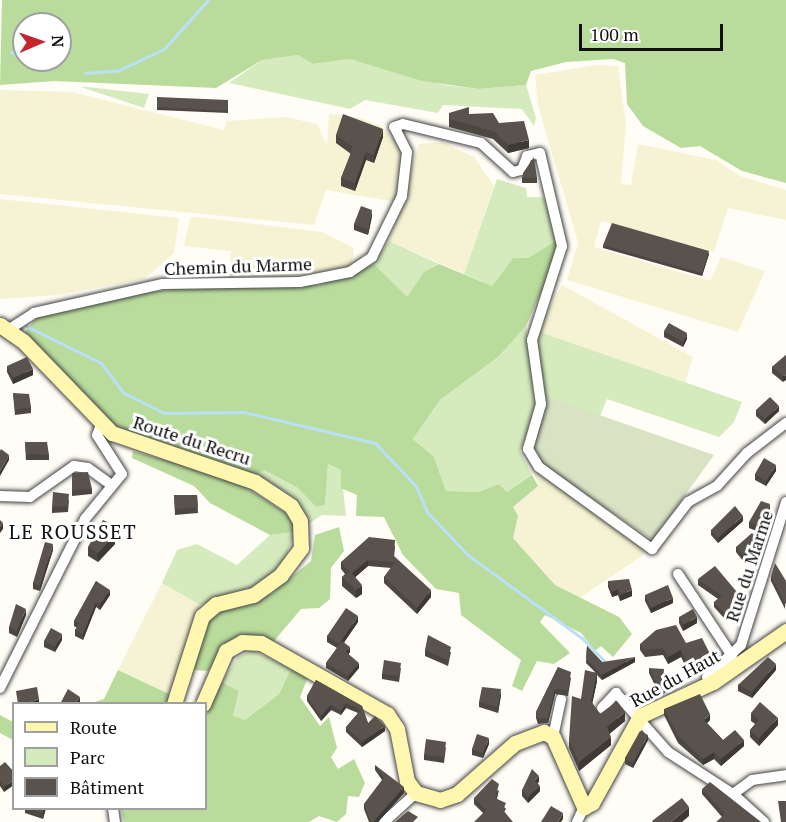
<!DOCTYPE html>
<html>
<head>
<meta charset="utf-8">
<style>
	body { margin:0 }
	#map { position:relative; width:786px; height:822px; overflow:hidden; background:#fffdf5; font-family:"PT Serif",serif }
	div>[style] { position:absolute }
	.farmland>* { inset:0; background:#f6f3d4 }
	.green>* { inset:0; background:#d5ebbd }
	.forest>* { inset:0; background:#b9dc9c }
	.cemetery>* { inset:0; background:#d9e3c4 }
	.stream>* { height:3px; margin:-1.5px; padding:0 1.5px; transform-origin:1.5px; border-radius:1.5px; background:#b9e0f7 }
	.roads { filter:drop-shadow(0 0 2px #444) drop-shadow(0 0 2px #444) }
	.street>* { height:10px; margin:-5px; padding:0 5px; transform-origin:5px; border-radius:5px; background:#fff }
	.secondary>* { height:15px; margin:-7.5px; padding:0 7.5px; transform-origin:7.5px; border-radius:7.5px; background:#fff6b0 }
	.wall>* { inset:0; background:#4d4742 }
	.shaded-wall>* { inset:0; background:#3f3936 }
	.building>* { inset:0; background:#5a524d }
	span { translate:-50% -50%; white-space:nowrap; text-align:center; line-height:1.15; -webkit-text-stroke:6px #fff; paint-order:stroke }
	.street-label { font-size:18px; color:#111 }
	.neighbourhood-label { font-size:20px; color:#111; letter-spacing:1.5px }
	.legend { position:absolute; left:12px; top:702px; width:195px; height:108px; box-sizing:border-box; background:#fff; border:2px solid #a0a0a0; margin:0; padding:8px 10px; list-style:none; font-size:18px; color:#111 }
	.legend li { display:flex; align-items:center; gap:12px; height:30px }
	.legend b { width:30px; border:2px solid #a0a0a0 }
	.north { position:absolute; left:12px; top:12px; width:60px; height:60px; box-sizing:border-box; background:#fff; border:2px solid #a0a0a0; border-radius:50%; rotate:88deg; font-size:16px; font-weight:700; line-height:24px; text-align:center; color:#111 }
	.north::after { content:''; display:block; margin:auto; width:21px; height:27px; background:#c4262e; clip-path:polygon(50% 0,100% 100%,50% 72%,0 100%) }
	.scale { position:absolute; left:579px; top:24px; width:144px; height:27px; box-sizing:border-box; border:3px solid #111; border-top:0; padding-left:8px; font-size:18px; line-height:21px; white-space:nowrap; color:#111; -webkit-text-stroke:4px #fff; paint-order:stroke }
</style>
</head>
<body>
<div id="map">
	<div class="farmland">
		<div style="clip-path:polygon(596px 65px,618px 66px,626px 124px,621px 184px,631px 185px,638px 144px,716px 160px,740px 176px,786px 190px,786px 220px,728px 208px,714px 252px,601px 221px,594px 247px,710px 281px,721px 257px,765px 271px,738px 332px,567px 280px,578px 243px,538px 105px,535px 75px)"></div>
		<div style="clip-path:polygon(0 90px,72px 92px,224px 130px,227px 121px,286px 117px,317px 124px,327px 145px,329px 114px,357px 117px,380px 125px,403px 150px,397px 202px,326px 190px,314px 225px,0 194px)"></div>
		<div style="clip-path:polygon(443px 142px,474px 157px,494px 186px,464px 274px,389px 241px,419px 144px)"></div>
		<div style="clip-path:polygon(0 199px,179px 218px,174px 253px,144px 279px,58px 295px,0 299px)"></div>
		<div style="clip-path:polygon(197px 217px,322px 232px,354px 248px,351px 268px,328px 276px,229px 278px,231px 251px,184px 246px,190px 218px)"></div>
		<div style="clip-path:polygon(562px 285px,693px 357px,685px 382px,537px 331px)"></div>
		<div style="clip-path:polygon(531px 464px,646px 547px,642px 556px,578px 599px,555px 585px,513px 538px,518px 516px,512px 507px,538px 486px)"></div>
		<div style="clip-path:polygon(162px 583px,200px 605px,169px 694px,118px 670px)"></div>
	</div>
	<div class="green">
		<div style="clip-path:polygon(298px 55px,314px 64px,350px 59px,444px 85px,479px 89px,526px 85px,536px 118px,534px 126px,522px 109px,443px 105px,438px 113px,365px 100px,350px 109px,229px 83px,262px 60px)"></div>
		<div style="clip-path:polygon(81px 87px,87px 87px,149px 94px,144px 108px)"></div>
		<div style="clip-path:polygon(497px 179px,526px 188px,527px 197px,542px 197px,551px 206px,557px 240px,528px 258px,513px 258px,492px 286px,464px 274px)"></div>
		<div style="clip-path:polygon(389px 241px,439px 264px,424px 272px,407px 298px,374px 264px)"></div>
		<div style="clip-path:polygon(526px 326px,536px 412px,520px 451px,532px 475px,507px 492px,499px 484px,479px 492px,446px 491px,434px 457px,413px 439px,440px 400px,498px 357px)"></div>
		<div style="clip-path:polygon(537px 331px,742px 402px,734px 422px,719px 437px,607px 399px,600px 416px,548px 397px,544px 414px)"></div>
		<div style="clip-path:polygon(328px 464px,341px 470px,346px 516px,322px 515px,308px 524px,295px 498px,257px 475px,264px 470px,298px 488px,316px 507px,325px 505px)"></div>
		<div style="clip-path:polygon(295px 532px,281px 569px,258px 588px,200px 605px,162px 583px,177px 550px,197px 544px,237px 565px,270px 535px)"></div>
		<div style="clip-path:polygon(252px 650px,291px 669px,279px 694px,245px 720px,233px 717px,239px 691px,222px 682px,238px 657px)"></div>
	</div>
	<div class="forest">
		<div style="clip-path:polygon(evenodd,2px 0,786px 0,786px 183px,742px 171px,700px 146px,681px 148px,643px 126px,627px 104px,625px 63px,613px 59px,566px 62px,531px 71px,526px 85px,479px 89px,422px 81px,350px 59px,313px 64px,298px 55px,262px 60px,216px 88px,54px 81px,0 85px,2px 0,24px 24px,60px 24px,60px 60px,24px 60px,24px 24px)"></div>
		<div style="clip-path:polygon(557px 240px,556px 258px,526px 326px,498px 357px,440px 400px,413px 439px,434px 457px,446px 491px,479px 492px,499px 484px,507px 492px,532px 475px,538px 486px,513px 507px,518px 516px,513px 538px,555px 585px,619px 617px,632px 634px,613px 657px,601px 646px,595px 651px,581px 633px,545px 615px,540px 622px,570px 653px,554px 664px,537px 661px,522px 691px,512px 686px,521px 660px,461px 615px,459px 593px,436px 589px,403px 555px,384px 517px,356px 516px,357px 495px,341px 488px,341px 470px,328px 464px,325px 505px,316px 507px,298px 488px,264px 470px,257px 475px,135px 439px,95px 413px,25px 332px,39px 315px,130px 295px,189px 287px,319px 285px,374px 264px,407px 297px,424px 272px,439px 264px,492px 286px,513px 258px,528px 258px)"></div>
		<div style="clip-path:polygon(133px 451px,235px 480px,290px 516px,295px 532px,270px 535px,210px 503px,194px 486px,132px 458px)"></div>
		<div style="clip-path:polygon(339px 527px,344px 551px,331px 568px,330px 599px,319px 608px,301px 609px,274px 641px,244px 637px,228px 642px,208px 671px,194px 670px,200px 626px,215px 612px,272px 593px,311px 561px,315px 535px)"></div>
		<div style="clip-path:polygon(291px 669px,308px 677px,300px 697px,320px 726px,329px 717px,337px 748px,331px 757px,338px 769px,354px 759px,365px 783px,359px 797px,348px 796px,346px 814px,337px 822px,319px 816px,309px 822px,124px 822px,121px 809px,206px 808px,206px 714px,222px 682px,239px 691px,233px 716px,245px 720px,279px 694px)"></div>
		<div style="clip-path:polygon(118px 670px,169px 694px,169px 703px,89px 704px,104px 699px)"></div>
		<div style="clip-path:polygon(0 715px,13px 722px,13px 740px,0 733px)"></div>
	</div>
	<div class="cemetery">
		<div style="clip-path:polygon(548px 397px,714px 455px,653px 540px,539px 463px,531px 443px)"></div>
	</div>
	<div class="stream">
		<div style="left:11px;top:52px;width:14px;rotate:21deg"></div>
		<div style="left:85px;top:73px;width:32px;rotate:-4deg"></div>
		<div style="left:117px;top:71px;width:52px;rotate:-25.1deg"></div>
		<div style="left:164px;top:49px;width:66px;rotate:-48.1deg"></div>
		<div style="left:26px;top:326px;width:84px;rotate:26.3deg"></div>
		<div style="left:101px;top:363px;width:38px;rotate:53deg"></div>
		<div style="left:124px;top:393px;width:45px;rotate:26.6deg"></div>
		<div style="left:164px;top:413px;width:80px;rotate:-0.7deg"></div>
		<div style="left:244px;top:412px;width:135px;rotate:13.3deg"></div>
		<div style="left:375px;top:443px;width:59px;rotate:46.4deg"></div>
		<div style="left:416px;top:486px;width:28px;rotate:67deg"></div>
		<div style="left:427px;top:512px;width:59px;rotate:46.4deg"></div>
		<div style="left:468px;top:555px;width:142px;rotate:36.1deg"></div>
		<div style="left:583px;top:639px;width:33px;rotate:46deg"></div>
	</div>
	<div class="roads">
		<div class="street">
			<div style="left:8px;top:330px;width:31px;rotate:-33deg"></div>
			<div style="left:34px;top:313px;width:132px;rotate:-12.7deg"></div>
			<div style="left:163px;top:284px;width:137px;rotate:-0.8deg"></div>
			<div style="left:300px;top:282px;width:51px;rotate:-11.3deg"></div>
			<div style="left:350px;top:272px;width:27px;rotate:-34deg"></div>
			<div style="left:372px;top:257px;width:68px;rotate:-63.8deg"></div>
			<div style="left:402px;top:196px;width:44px;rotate:-83.5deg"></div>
			<div style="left:407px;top:152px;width:28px;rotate:-117deg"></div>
			<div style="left:394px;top:127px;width:9px;rotate:-18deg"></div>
			<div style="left:403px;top:124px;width:80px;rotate:13.7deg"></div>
			<div style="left:481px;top:143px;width:43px;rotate:42.2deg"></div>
			<div style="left:513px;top:172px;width:9px;rotate:-13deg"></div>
			<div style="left:522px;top:170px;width:15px;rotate:-70deg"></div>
			<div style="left:527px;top:156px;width:13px;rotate:-13deg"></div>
			<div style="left:540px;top:153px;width:96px;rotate:76.7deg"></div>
			<div style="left:562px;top:246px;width:99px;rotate:107.7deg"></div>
			<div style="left:532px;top:340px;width:65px;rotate:82deg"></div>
			<div style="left:541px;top:404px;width:47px;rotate:106.1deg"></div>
			<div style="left:528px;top:449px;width:21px;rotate:59deg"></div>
			<div style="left:539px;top:467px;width:140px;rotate:36deg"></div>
			<div style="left:652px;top:549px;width:59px;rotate:-52.5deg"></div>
			<div style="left:688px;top:502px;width:33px;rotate:-29deg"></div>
			<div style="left:717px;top:486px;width:45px;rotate:-47.7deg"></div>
			<div style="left:747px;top:453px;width:49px;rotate:-37.6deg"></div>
			<div style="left:0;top:496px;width:30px;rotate:2deg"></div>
			<div style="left:30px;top:497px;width:54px;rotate:-35.2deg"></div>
			<div style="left:74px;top:466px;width:14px;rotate:8deg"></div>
			<div style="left:88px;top:468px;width:27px;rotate:36deg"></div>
			<div style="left:678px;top:574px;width:98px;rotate:56.6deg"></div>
			<div style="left:707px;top:677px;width:47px;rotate:-43.3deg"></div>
			<div style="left:741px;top:645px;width:150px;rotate:-72.5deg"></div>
			<div style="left:0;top:688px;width:189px;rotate:-63.3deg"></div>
			<div style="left:85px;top:519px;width:58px;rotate:-50.6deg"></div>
			<div style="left:122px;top:474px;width:46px;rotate:-122.7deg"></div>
			<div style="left:97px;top:435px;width:11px;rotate:-68deg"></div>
			<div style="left:602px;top:708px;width:21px;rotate:-47deg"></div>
			<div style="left:616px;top:693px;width:79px;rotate:48.6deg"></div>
			<div style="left:668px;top:752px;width:77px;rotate:32.9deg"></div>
			<div style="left:733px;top:794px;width:42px;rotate:42.1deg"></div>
			<div style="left:553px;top:737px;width:39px;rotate:-78deg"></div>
			<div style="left:733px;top:794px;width:24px;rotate:-36deg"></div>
			<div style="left:752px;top:780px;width:34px;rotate:-8deg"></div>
			<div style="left:113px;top:808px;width:14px;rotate:82deg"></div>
			<div style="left:384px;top:822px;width:43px;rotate:-42.2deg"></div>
			<div style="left:577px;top:822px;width:17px;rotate:-65deg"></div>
		</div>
		<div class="secondary">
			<div style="left:0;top:325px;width:29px;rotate:35deg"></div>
			<div style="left:24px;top:342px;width:127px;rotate:46deg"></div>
			<div style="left:112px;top:433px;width:151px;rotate:18.9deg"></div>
			<div style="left:255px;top:482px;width:43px;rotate:33.7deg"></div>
			<div style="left:291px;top:506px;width:17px;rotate:59deg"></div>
			<div style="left:300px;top:521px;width:27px;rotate:88deg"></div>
			<div style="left:301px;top:548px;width:34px;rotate:127deg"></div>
			<div style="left:281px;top:575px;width:34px;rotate:144deg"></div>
			<div style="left:253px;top:595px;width:38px;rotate:166deg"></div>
			<div style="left:216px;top:604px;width:18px;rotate:139deg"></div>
			<div style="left:202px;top:616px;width:92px;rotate:107.7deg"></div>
			<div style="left:203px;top:704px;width:58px;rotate:-66.5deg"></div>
			<div style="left:226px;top:651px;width:18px;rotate:-29deg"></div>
			<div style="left:242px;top:642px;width:19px;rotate:3deg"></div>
			<div style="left:261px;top:643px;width:145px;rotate:29.4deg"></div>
			<div style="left:387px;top:714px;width:18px;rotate:56deg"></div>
			<div style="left:397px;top:729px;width:53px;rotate:79.1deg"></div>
			<div style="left:407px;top:781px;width:15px;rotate:53deg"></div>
			<div style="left:416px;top:793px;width:25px;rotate:16deg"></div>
			<div style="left:440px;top:800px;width:18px;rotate:-19deg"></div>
			<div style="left:457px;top:794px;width:77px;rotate:-41.3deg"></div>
			<div style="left:515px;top:743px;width:31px;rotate:-21deg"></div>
			<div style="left:544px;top:732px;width:10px;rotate:29deg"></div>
			<div style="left:553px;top:737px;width:77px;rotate:66.1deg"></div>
			<div style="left:584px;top:807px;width:9px;rotate:-27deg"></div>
			<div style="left:592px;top:803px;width:99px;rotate:-61.1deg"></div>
			<div style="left:640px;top:716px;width:81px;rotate:-25deg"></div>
			<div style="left:713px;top:682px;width:89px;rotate:-34.9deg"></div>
		</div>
	</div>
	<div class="wall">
		<div style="clip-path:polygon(228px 100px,228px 113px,157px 110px,157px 107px)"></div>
		<div style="clip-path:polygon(449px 113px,469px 114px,499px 123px,529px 148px,508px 153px,493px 139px,449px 127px)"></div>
		<div style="clip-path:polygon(336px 135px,383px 137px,374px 163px,366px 160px,355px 191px,341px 186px,341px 178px,351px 154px,336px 143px)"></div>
		<div style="clip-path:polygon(522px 178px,537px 178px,537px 183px,522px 183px)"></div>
		<div style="clip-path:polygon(372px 216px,368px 235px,354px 230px,354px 224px)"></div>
		<div style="clip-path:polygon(603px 245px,709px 254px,702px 276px,603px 248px)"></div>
		<div style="clip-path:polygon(664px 331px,687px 339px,683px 347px,664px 337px)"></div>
		<div style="clip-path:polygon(786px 355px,783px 382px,772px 373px,772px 367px)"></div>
		<div style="clip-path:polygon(7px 366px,33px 375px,13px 384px,7px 372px)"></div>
		<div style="clip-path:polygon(13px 393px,31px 407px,31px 413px,15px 415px)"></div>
		<div style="clip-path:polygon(756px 410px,779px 411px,765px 424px,756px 416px)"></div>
		<div style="clip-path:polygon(25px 442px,49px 455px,49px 460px,26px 460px)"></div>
		<div style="clip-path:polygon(776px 471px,766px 486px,755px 480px,755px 474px)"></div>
		<div style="clip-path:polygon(72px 473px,92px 489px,92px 494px,72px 496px)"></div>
		<div style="clip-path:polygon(174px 495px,197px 495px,198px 513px,175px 515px)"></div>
		<div style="clip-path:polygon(69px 500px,68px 512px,52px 513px,52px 507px)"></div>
		<div style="clip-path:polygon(770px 510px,759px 532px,749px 528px,749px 522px)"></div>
		<div style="clip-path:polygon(743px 521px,718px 543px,711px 535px,711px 530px)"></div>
		<div style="clip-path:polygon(113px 534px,115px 544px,98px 562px,88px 556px,88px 547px)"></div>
		<div style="clip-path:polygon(395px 546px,394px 557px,431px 597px,417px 614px,384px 583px,384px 577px,391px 568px,368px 566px,355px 577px,362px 594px,356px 598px,342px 586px,342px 577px,345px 574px,341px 569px,341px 562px)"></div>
		<div style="clip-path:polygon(736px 547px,759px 547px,743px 561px,736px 552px)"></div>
		<div style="clip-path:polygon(53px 550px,40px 591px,33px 589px,33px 583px)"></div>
		<div style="clip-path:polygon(771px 576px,786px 581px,785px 609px,771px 581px)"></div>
		<div style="clip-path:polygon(698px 579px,742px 604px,724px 618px,714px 607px,714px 602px,718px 599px,698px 585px)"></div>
		<div style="clip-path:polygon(96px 581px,110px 595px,100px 610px,96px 607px,83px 640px,75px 636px,75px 630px,77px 628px,74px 626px,74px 621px)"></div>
		<div style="clip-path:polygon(608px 581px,632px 596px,620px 601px,618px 595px,612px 597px,608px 587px)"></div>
		<div style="clip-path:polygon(645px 595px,673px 603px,651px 613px,645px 601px)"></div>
		<div style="clip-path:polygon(26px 615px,17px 637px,9px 633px,9px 627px)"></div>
		<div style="clip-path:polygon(679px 617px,697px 623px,683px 631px,679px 623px)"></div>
		<div style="clip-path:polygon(358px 622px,344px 642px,350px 652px,348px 654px,359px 668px,348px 681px,326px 668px,326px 663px,337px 648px,327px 642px,327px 636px)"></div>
		<div style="clip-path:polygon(62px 640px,55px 652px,44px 647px,44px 641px)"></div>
		<div style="clip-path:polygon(686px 643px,711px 663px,692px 679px,681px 657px,668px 664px,663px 655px,645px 657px,640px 650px,640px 644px)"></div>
		<div style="clip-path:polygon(587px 646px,602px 662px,635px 662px,602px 680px,597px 675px,597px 681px,592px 703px,600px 714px,625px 721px,609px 734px,611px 745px,579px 771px,569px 748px,569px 740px,581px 699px,595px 672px,586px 663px)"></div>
		<div style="clip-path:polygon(425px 650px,451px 652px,448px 666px,425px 656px)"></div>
		<div style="clip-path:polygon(558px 667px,571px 678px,568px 696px,555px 694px,548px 723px,538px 724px,536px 718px,536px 712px)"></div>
		<div style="clip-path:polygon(401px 668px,399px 682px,382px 679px,382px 674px)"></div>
		<div style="clip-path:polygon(649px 668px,664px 681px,675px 685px,660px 696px,649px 673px)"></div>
		<div style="clip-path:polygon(776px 670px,752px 698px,738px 691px,738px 685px)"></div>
		<div style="clip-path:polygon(316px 680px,362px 706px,368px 723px,385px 731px,362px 747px,346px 732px,346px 727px,358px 713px,346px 708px,341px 715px,331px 710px,321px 721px,307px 701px,307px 696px)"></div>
		<div style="clip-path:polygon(501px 695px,498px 713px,479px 707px,479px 702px)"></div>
		<div style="clip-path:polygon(664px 709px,710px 720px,707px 723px,723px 740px,744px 746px,721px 766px,714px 759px,703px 765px,678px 743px,664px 715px)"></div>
		<div style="clip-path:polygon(751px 713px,778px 725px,759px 746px,750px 737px,750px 730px,755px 724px,751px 721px)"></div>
		<div style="clip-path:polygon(648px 740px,633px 768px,625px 764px,625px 758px)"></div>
		<div style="clip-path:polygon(489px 744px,483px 758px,472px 755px,472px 749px)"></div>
		<div style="clip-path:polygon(446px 747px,444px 763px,424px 760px,424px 755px)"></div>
		<div style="clip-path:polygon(375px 765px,404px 793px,378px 822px,369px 822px,364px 809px,364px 804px,382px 780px,375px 770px)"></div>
		<div style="clip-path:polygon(0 766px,14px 772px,4px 792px,0 786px)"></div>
		<div style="clip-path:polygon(539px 782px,537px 783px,540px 791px,528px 803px,522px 796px,522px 790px)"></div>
		<div style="clip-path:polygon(702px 789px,761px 822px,722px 817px,702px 794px)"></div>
		<div style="clip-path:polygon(499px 790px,497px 799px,506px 809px,504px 812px,483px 813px,474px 804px,474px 798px)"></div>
		<div style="clip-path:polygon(25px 808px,46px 808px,43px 819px,25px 813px)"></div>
	</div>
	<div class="shaded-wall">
		<div style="clip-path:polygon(383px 129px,383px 137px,374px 163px,374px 155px)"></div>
		<div style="clip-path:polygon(529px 140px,529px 148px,508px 153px,508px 145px)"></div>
		<div style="clip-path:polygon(366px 152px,366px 160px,355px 191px,355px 183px)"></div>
		<div style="clip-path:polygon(372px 210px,372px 216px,368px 235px,368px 230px)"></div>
		<div style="clip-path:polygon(709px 251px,709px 254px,702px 276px,702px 273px)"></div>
		<div style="clip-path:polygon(687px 333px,687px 339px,683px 347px,683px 342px)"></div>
		<div style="clip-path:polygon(33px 369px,33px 375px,13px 384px,13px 378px)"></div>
		<div style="clip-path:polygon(786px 375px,786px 380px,783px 382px,783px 376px)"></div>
		<div style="clip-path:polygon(779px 406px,779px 411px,765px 424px,765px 419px)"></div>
		<div style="clip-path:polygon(9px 455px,9px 460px,0 476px,0 471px)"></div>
		<div style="clip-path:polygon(776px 465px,776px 471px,766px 486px,766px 481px)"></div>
		<div style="clip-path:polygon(770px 504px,770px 510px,759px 532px,759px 526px)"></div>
		<div style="clip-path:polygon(743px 516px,743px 521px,718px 543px,718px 538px)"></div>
		<div style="clip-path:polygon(3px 523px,3px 529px,0 533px,0 527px)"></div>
		<div style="clip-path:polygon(113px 525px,113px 534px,110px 532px)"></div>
		<div style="clip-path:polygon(115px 535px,115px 544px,98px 562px,98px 553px)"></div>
		<div style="clip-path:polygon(759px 541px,759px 547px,743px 561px,743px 555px)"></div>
		<div style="clip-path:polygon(53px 544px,53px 550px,40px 591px,40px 586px)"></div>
		<div style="clip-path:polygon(368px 560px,368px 566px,351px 581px,351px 574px)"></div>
		<div style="clip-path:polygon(362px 585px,362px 594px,356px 598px,356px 590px)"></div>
		<div style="clip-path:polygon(618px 589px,618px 595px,612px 597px,612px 592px)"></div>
		<div style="clip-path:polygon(110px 590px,110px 595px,100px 610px,100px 604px)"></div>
		<div style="clip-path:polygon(431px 590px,431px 597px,417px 614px,417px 608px)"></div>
		<div style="clip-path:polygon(632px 590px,632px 596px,620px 601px,620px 595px)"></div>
		<div style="clip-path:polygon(673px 598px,673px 603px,651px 613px,651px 608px)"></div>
		<div style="clip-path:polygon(742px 598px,742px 604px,724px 618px,724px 613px)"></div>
		<div style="clip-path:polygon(96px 602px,96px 607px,83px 640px,83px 634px)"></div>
		<div style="clip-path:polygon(26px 609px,26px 615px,17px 637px,17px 631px)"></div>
		<div style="clip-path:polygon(358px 616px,358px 622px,339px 650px,339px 644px)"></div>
		<div style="clip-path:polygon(697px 617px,697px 623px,683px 631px,683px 625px)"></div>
		<div style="clip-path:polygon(62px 634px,62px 640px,55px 652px,55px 647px)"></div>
		<div style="clip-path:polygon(350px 647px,350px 652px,346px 658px,346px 652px)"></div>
		<div style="clip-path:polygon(681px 650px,681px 657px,668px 664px,668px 657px)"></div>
		<div style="clip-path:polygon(711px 656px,711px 663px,692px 679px,692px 673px)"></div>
		<div style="clip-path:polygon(635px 657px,635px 662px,602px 680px,602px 675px)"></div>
		<div style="clip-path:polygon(359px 663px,359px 668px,348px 681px,348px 676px)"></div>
		<div style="clip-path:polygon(776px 664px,776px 670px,752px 698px,752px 692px)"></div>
		<div style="clip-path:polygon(597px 673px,597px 681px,591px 710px,591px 701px)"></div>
		<div style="clip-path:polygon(675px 679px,675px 685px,660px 696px,660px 690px)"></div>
		<div style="clip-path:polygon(501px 689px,501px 695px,498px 713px,498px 707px)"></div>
		<div style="clip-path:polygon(555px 689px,555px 694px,548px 723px,548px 718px)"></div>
		<div style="clip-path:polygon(80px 697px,80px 702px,79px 704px,75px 704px)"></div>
		<div style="clip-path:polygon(39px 699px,39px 704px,25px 704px)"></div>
		<div style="clip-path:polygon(346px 703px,346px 708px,341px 715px,341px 711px)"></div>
		<div style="clip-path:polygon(331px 705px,331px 710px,321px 721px,321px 716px)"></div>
		<div style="clip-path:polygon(625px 712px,625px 721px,607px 736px,607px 727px)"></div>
		<div style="clip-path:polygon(710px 714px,710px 720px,704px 726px,704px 720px)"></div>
		<div style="clip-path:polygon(778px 718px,778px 725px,759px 746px,759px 738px)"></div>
		<div style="clip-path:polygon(385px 726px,385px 731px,362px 747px,362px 742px)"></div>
		<div style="clip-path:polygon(648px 735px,648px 740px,633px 768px,633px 763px)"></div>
		<div style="clip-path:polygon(611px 737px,611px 745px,579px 771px,579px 762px)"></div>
		<div style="clip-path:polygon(489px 738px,489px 744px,483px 758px,483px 753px)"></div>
		<div style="clip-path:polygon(744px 740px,744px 746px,721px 766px,721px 759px)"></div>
		<div style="clip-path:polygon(714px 752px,714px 759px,703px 765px,703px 759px)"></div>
		<div style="clip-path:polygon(539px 776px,539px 782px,535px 786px,535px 780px)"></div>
		<div style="clip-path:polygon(14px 780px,14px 785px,4px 792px,4px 787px)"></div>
		<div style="clip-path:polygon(540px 786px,540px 791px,528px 803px,528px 797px)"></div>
		<div style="clip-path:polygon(404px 787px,404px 793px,378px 822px,373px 822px)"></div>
		<div style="clip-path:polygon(689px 807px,689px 816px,682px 822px,671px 822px)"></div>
		<div style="clip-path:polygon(44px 808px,46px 808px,43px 819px,43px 813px)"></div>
		<div style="clip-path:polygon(563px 813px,563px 819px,561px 822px,558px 822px)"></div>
	</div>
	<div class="building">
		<div style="clip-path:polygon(157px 97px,228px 100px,228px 111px,157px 107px)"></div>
		<div style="clip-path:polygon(469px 107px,469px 114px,493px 113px,499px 123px,524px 121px,529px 140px,508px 145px,493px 131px,449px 119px,449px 113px)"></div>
		<div style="clip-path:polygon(343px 114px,383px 129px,374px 155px,366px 152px,355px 183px,341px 178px,353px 147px,336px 135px)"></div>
		<div style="clip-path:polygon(534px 157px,537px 178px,522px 178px,523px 173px)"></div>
		<div style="clip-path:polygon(361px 206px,372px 210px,368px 230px,354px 224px)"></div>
		<div style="clip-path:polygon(612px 223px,709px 251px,702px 273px,603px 245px)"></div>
		<div style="clip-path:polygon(669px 323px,687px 333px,683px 342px,664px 331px)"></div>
		<div style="clip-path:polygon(786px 355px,786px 375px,783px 376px,772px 367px)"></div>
		<div style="clip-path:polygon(27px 357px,33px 369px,13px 378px,7px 366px)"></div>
		<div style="clip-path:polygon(13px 393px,29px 394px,31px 407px,15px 410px)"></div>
		<div style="clip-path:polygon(770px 397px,779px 406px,765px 419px,756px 410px)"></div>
		<div style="clip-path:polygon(25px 442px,47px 442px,49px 455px,26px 454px)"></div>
		<div style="clip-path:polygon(1px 449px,9px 455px,0 471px,0 451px)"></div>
		<div style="clip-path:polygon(764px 458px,776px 465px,766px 481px,755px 474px)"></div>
		<div style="clip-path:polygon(88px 472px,92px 489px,72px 490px,72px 473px)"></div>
		<div style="clip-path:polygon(53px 492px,69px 494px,68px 506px,52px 507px)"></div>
		<div style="clip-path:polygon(174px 495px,197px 495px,198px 507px,175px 509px)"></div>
		<div style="clip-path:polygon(761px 501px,770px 504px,759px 526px,749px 522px)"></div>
		<div style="clip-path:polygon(735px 506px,743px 516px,718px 538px,711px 530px)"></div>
		<div style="clip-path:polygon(0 520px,3px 523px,0 527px)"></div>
		<div style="clip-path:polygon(103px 520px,113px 525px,110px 532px,115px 535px,98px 553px,88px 547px)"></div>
		<div style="clip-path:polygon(752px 533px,759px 541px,743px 555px,736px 547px)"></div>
		<div style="clip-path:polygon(369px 537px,395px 540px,394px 556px,431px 590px,417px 608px,384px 577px,395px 562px,368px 560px,352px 573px,350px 571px,349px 572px,341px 562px)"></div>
		<div style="clip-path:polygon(45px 542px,53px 544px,40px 586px,33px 583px)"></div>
		<div style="clip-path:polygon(775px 563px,786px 581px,786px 603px,785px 604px,771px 576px)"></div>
		<div style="clip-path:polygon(715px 566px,742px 598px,724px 613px,714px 602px,722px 596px,698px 579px)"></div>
		<div style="clip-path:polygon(350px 571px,362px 585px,356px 590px,342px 577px)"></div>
		<div style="clip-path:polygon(629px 579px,632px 590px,620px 595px,618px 589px,612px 592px,608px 581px)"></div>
		<div style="clip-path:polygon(96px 581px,110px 590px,100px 604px,96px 602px,83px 634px,75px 630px,79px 623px,74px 621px)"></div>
		<div style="clip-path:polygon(668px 585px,673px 598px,651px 608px,645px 595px)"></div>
		<div style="clip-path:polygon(16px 604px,26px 609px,17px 631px,9px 627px)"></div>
		<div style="clip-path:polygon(346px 608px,358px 616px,339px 644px,327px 636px)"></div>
		<div style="clip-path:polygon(693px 609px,697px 617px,683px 625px,679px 617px)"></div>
		<div style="clip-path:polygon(676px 625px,686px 643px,702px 638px,711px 656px,692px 673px,681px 650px,668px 657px,663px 648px,645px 650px,640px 644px,656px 630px)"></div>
		<div style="clip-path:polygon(51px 628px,62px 634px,55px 647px,44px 641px)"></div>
		<div style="clip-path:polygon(428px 635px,451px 647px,448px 660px,425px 650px)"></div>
		<div style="clip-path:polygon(342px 641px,350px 647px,346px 652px,359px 663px,348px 676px,326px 663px)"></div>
		<div style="clip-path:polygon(587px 646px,602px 662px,635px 657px,602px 675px,586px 658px)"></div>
		<div style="clip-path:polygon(768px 657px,776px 664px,752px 692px,738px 685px)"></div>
		<div style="clip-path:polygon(384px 660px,401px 663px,399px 676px,382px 674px)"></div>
		<div style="clip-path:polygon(558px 667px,571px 672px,568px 690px,555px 689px,548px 718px,538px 718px,536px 712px)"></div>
		<div style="clip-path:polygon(649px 668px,664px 669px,663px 681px,675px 679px,660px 690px)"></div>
		<div style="clip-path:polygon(585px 670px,597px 673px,591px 701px,600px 714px,617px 701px,625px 712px,607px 727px,611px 737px,579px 762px,569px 740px,572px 696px,581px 699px)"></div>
		<div style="clip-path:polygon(316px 680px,362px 706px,368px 723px,375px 716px,385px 726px,362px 742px,346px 727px,361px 710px,346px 703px,341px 711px,331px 705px,321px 716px,307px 696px)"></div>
		<div style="clip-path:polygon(37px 687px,39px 699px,25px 704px,18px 704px,16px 691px)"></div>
		<div style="clip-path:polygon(482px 687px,501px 689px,498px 707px,479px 702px)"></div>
		<div style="clip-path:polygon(68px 689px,80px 697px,75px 704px,60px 704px)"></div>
		<div style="clip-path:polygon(700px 694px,710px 714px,704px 720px,723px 740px,735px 730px,744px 740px,721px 759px,714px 752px,703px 759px,678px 736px,664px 709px)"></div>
		<div style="clip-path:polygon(760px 702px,778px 718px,759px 738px,750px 730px,759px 720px,751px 713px)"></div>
		<div style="clip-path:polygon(640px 731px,648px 735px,633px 763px,625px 758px)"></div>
		<div style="clip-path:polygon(477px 734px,489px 738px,483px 753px,472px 749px)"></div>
		<div style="clip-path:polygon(426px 739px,446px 742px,444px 757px,424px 755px)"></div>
		<div style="clip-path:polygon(5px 762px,14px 772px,14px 780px,4px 787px,0 781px,0 766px)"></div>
		<div style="clip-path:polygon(375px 765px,404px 787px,373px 822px,371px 822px,364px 804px,384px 778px)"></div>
		<div style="clip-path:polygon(532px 769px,539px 776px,535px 780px,540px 786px,528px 797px,522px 790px)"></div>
		<div style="clip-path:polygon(492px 779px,499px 784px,495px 798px,506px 803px,503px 810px,513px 822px,474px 822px,486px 810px,474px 798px)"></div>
		<div style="clip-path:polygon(710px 782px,761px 822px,716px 822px,725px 814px,702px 789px)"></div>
		<div style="clip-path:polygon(682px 798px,689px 807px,671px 822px,653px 822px,652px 821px)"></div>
		<div style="clip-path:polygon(778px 801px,786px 801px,786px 822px,781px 822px)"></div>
		<div style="clip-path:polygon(551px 806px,563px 813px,558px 822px,541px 822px)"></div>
		<div style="clip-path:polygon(29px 808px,44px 808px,43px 813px)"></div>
		<div style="clip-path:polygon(408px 811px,418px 817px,413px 822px,395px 822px)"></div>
	</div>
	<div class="street-label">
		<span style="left:238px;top:266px;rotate:-2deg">Chemin du Marme</span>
		<span style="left:192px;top:440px;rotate:18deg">Route du Recru</span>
		<span style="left:749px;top:566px;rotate:-72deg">Rue du Marme</span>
		<span style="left:675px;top:678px;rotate:-29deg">Rue du Haut</span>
	</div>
	<div class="neighbourhood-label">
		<span style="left:73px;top:531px">LE ROUSSET</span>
	</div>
	<ul class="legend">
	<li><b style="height:8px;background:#fff6b0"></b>Route</li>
	<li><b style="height:16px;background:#d5ebbd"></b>Parc</li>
	<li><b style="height:16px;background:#5a524d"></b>Bâtiment</li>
	</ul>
	<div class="north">N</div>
	<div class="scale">100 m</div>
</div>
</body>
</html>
